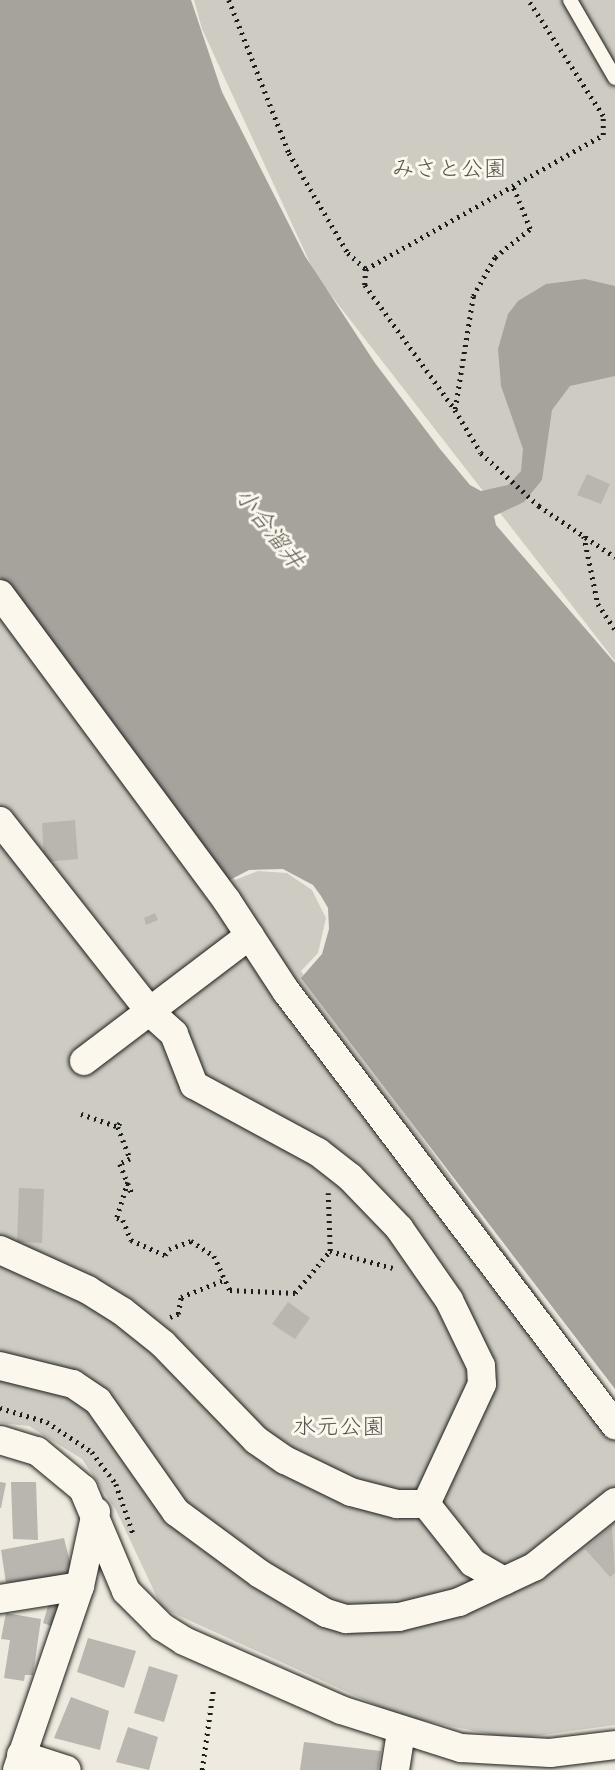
<!DOCTYPE html>
<html>
<head>
<meta charset="utf-8">
<style>
	body { margin:0 }
	#map { position:relative; width:615px; height:1770px; overflow:hidden; background:#eeeadf; font-family:Delius,"Klee One",sans-serif }
	div>[style] { position:absolute }
	.green>* { inset:0; background:#ceccc2 }
	.water>* { inset:0; background:#a6a39d }
	.building>* { inset:0; background:#b9b6af }
	.path>* { height:4.5px; margin-top:-2.25px; transform-origin:0; background:repeating-linear-gradient(90deg,#1c1c1c 0 2px,transparent 0 7px) }
	.roads { filter:drop-shadow(0 0 2px #1c1c1c) drop-shadow(0 0 2px #1c1c1c) }
	.lane>* { height:14px; margin:-7px; padding:0 7px; transform-origin:7px; border-radius:7px; background:#fbf7ec }
	.street>* { height:28px; margin:-14px; padding:0 14px; transform-origin:14px; border-radius:14px; background:#fbf7ec }
	span { translate:-50% -50%; white-space:nowrap; text-align:center; line-height:1.15; -webkit-text-stroke:6px #fbf7ec; paint-order:stroke }
	.park-label { font-size:23px; color:#51514e }
	.water-label { font-size:24px; color:#5a5956; font-style:italic }
</style>
</head>
<body>
<div id="map">
	<div class="green">
		<div style="clip-path:polygon(194px 0,615px 0,615px 661px,316px 276px,202px 29px)"></div>
		<div style="clip-path:polygon(0 562px,235px 880px,258px 871px,287px 873px,312px 890px,326px 918px,318px 953px,301px 971px,615px 1402px,615px 1725px,515px 1739px,400px 1716px,162px 1608px,116px 1510px,82px 1459px,29px 1426px,0 1423px)"></div>
	</div>
	<div class="water">
		<div style="clip-path:polygon(0 0,191px 0,222px 92px,305px 256px,375px 363px,440px 449px,470px 485px,481px 491px,508px 485px,521px 471px,523px 449px,501px 386px,498px 349px,508px 314px,518px 301px,546px 284px,585px 279px,615px 286px,615px 376px,570px 386px,552px 410px,542px 480px,524px 502px,494px 516px,496px 525px,615px 663px,615px 1389px,301px 978px,322px 954px,329px 929px,328px 908px,321px 896px,313px 885px,283px 869px,249px 870px,226px 882px,0 577px)"></div>
	</div>
	<div class="building">
		<div style="clip-path:polygon(587px 474px,610px 484px,601px 504px,577px 495px)"></div>
		<div style="clip-path:polygon(75px 820px,78px 859px,44px 862px,42px 823px)"></div>
		<div style="clip-path:polygon(155px 913px,158px 920px,146px 925px,144px 918px)"></div>
		<div style="clip-path:polygon(19px 1188px,44px 1189px,42px 1243px,17px 1242px)"></div>
		<div style="clip-path:polygon(288px 1302px,310px 1318px,295px 1339px,272px 1324px)"></div>
		<div style="clip-path:polygon(0 1482px,6px 1483px,1px 1508px,0 1508px)"></div>
		<div style="clip-path:polygon(11px 1482px,36px 1482px,38px 1540px,13px 1539px)"></div>
		<div style="clip-path:polygon(612px 1526px,615px 1573px,610px 1577px,585px 1549px)"></div>
		<div style="clip-path:polygon(64px 1538px,73px 1574px,6px 1583px,1px 1550px)"></div>
		<div style="clip-path:polygon(49px 1603px,61px 1603px,54px 1627px,43px 1623px)"></div>
		<div style="clip-path:polygon(6px 1613px,41px 1619px,33px 1675px,25px 1675px,24px 1681px,4px 1678px,10px 1640px,1px 1639px)"></div>
		<div style="clip-path:polygon(88px 1638px,136px 1651px,124px 1688px,77px 1672px)"></div>
		<div style="clip-path:polygon(149px 1666px,178px 1675px,164px 1722px,134px 1713px)"></div>
		<div style="clip-path:polygon(71px 1697px,109px 1711px,100px 1750px,54px 1738px)"></div>
		<div style="clip-path:polygon(128px 1727px,158px 1737px,149px 1770px,116px 1762px)"></div>
		<div style="clip-path:polygon(304px 1742px,381px 1751px,378px 1770px,300px 1770px)"></div>
	</div>
	<div class="path">
		<div style="left:229px;top:0;width:164px;rotate:68.6deg"></div>
		<div style="left:289px;top:153px;width:116px;rotate:59.5deg"></div>
		<div style="left:348px;top:253px;width:24px;rotate:42deg"></div>
		<div style="left:366px;top:269px;width:272px;rotate:-29.5deg"></div>
		<div style="left:603px;top:135px;width:19px;rotate:-90deg"></div>
		<div style="left:603px;top:116px;width:138px;rotate:-122.9deg"></div>
		<div style="left:366px;top:269px;width:16px;rotate:94deg"></div>
		<div style="left:365px;top:285px;width:154px;rotate:54.2deg"></div>
		<div style="left:455px;top:410px;width:50px;rotate:58.8deg"></div>
		<div style="left:481px;top:453px;width:79px;rotate:42.4deg"></div>
		<div style="left:539px;top:506px;width:92px;rotate:33.9deg"></div>
		<div style="left:455px;top:409px;width:114px;rotate:-80.9deg"></div>
		<div style="left:473px;top:296px;width:45px;rotate:-60.6deg"></div>
		<div style="left:495px;top:257px;width:45px;rotate:-38.7deg"></div>
		<div style="left:530px;top:229px;width:45px;rotate:-112deg"></div>
		<div style="left:584px;top:536px;width:69px;rotate:78.4deg"></div>
		<div style="left:598px;top:604px;width:30px;rotate:56deg"></div>
		<div style="left:81px;top:1114px;width:39px;rotate:19deg"></div>
		<div style="left:120px;top:1123px;width:4px;rotate:117deg"></div>
		<div style="left:118px;top:1127px;width:34px;rotate:69deg"></div>
		<div style="left:130px;top:1159px;width:11px;rotate:153deg"></div>
		<div style="left:120px;top:1164px;width:32px;rotate:68deg"></div>
		<div style="left:128px;top:1182px;width:38px;rotate:107deg"></div>
		<div style="left:117px;top:1218px;width:6px;rotate:18deg"></div>
		<div style="left:123px;top:1220px;width:22px;rotate:68deg"></div>
		<div style="left:131px;top:1240px;width:37px;rotate:24deg"></div>
		<div style="left:165px;top:1255px;width:7px;rotate:-56deg"></div>
		<div style="left:169px;top:1249px;width:23px;rotate:-20deg"></div>
		<div style="left:191px;top:1241px;width:27px;rotate:33deg"></div>
		<div style="left:214px;top:1256px;width:38px;rotate:65deg"></div>
		<div style="left:230px;top:1290px;width:65px;rotate:2.6deg"></div>
		<div style="left:295px;top:1293px;width:55px;rotate:-50.2deg"></div>
		<div style="left:330px;top:1251px;width:58px;rotate:-92deg"></div>
		<div style="left:330px;top:1251px;width:65px;rotate:15.1deg"></div>
		<div style="left:170px;top:1317px;width:9px;rotate:-21deg"></div>
		<div style="left:178px;top:1314px;width:17px;rotate:-80deg"></div>
		<div style="left:181px;top:1297px;width:46px;rotate:-21.6deg"></div>
		<div style="left:0;top:1408px;width:49px;rotate:16.6deg"></div>
		<div style="left:47px;top:1422px;width:54px;rotate:33.7deg"></div>
		<div style="left:92px;top:1452px;width:40px;rotate:53deg"></div>
		<div style="left:116px;top:1484px;width:55px;rotate:70.9deg"></div>
		<div style="left:202px;top:1770px;width:80px;rotate:-82.1deg"></div>
	</div>
	<div class="roads">
		<div class="lane">
			<div style="left:570px;top:0;width:90px;rotate:60deg"></div>
		</div>
		<div class="street">
			<div style="left:0;top:594px;width:382px;rotate:53.5deg"></div>
			<div style="left:227px;top:901px;width:108px;rotate:56.8deg"></div>
			<div style="left:286px;top:991px;width:545px;rotate:52.84deg"></div>
			<div style="left:0;top:821px;width:244px;rotate:51.8deg"></div>
			<div style="left:151px;top:1013px;width:31px;rotate:42deg"></div>
			<div style="left:174px;top:1034px;width:55px;rotate:68.6deg"></div>
			<div style="left:194px;top:1085px;width:141px;rotate:28.4deg"></div>
			<div style="left:318px;top:1152px;width:41px;rotate:38deg"></div>
			<div style="left:350px;top:1177px;width:71px;rotate:46.1deg"></div>
			<div style="left:399px;top:1228px;width:88px;rotate:55.2deg"></div>
			<div style="left:449px;top:1300px;width:73px;rotate:64.1deg"></div>
			<div style="left:481px;top:1366px;width:18px;rotate:87deg"></div>
			<div style="left:482px;top:1384px;width:132px;rotate:115deg"></div>
			<div style="left:84px;top:1061px;width:208px;rotate:-37.2deg"></div>
			<div style="left:0;top:1250px;width:97px;rotate:24.4deg"></div>
			<div style="left:88px;top:1290px;width:40px;rotate:32deg"></div>
			<div style="left:122px;top:1311px;width:53px;rotate:38.8deg"></div>
			<div style="left:163px;top:1344px;width:134px;rotate:45.9deg"></div>
			<div style="left:256px;top:1440px;width:35px;rotate:35deg"></div>
			<div style="left:285px;top:1460px;width:73px;rotate:25.9deg"></div>
			<div style="left:351px;top:1492px;width:48px;rotate:14.6deg"></div>
			<div style="left:397px;top:1504px;width:29px"></div>
			<div style="left:426px;top:1504px;width:75px;rotate:51.5deg"></div>
			<div style="left:473px;top:1563px;width:36px;rotate:30deg"></div>
			<div style="left:0;top:1366px;width:75px;rotate:13.9deg"></div>
			<div style="left:73px;top:1384px;width:30px;rotate:34deg"></div>
			<div style="left:98px;top:1401px;width:136px;rotate:54.9deg"></div>
			<div style="left:176px;top:1512px;width:104px;rotate:36.4deg"></div>
			<div style="left:260px;top:1574px;width:77px;rotate:30.6deg"></div>
			<div style="left:326px;top:1613px;width:21px;rotate:17deg"></div>
			<div style="left:346px;top:1619px;width:53px;rotate:-2.2deg"></div>
			<div style="left:399px;top:1617px;width:62px;rotate:-14deg"></div>
			<div style="left:459px;top:1602px;width:83px;rotate:-25deg"></div>
			<div style="left:534px;top:1567px;width:104px;rotate:-38.7deg"></div>
			<div style="left:0;top:1440px;width:39px;rotate:17deg"></div>
			<div style="left:37px;top:1451px;width:60px;rotate:39.6deg"></div>
			<div style="left:83px;top:1489px;width:111px;rotate:67.1deg"></div>
			<div style="left:126px;top:1591px;width:51px;rotate:45deg"></div>
			<div style="left:162px;top:1627px;width:26px;rotate:32deg"></div>
			<div style="left:184px;top:1641px;width:171px;rotate:23.7deg"></div>
			<div style="left:341px;top:1710px;width:126px;rotate:17.6deg"></div>
			<div style="left:461px;top:1748px;width:89px;rotate:3.2deg"></div>
			<div style="left:550px;top:1753px;width:65px;rotate:-7deg"></div>
			<div style="left:0;top:1599px;width:81px;rotate:-9.2deg"></div>
			<div style="left:21px;top:1755px;width:48px;rotate:18.1deg"></div>
			<div style="left:17px;top:1770px;width:194px;rotate:-71.1deg"></div>
			<div style="left:80px;top:1586px;width:76px;rotate:-77.8deg"></div>
			<div style="left:395px;top:1770px;width:39px;rotate:-81deg"></div>
		</div>
	</div>
	<div class="park-label">
		<span style="left:449px;top:168px">みさと公園</span>
		<span style="left:339px;top:1426px">水元公園</span>
	</div>
	<div class="water-label">
		<span style="left:270px;top:528px;rotate:52deg">小合溜井</span>
	</div>
</div>
</body>
</html>
